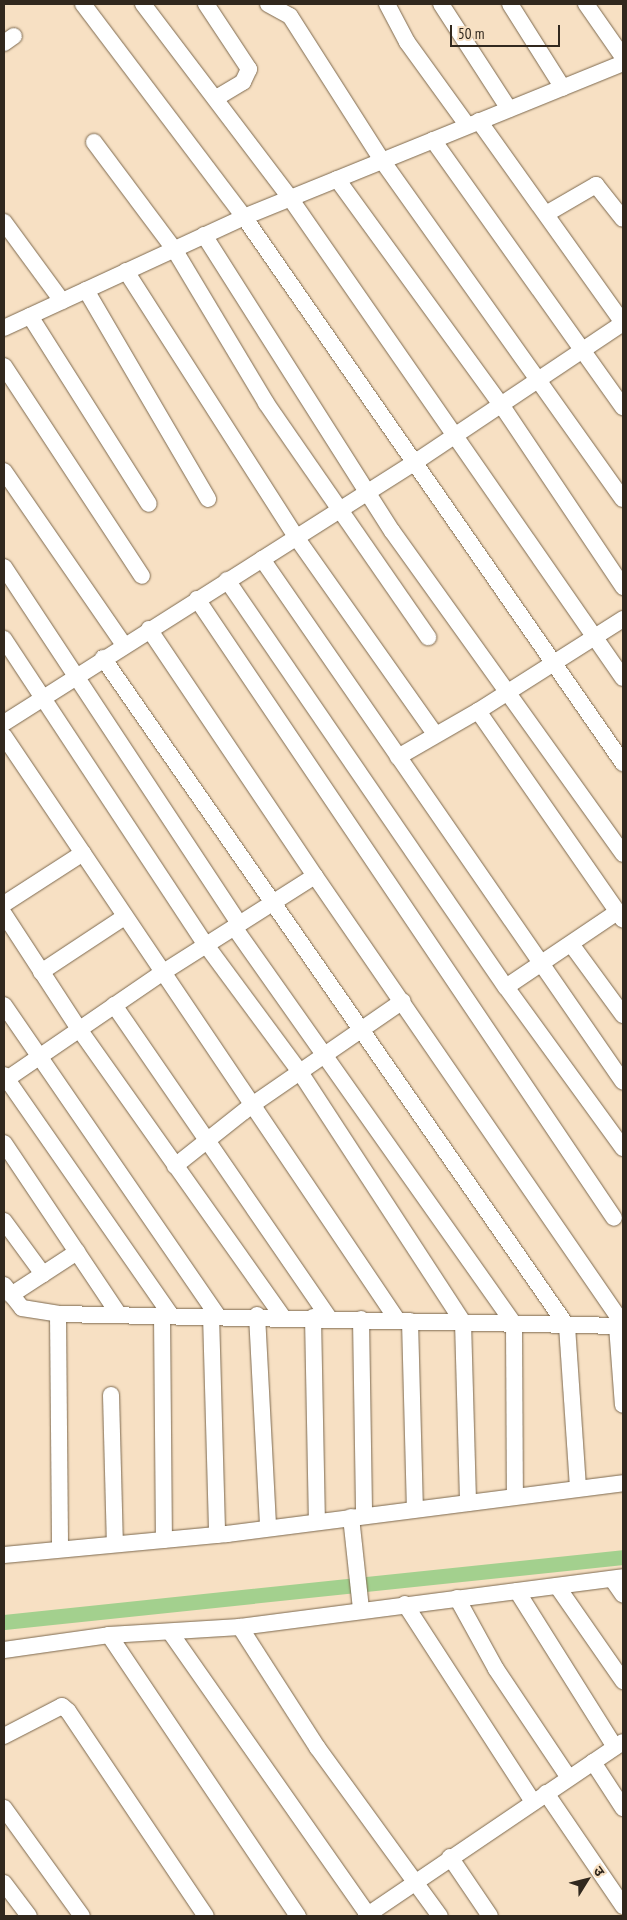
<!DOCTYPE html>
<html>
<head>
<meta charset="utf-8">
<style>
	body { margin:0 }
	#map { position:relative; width:627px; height:1920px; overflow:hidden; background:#f7e0c3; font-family:"PT Sans Narrow","Noto Sans Devanagari",sans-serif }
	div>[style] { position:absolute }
	.canal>* { height:15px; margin:-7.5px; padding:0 7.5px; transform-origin:7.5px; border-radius:7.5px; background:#a3d08e }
	.roads { filter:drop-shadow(0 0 1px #7d694f) drop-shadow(0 0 1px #7d694f) }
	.minor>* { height:16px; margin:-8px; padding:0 8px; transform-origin:8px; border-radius:8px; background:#fff }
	span { translate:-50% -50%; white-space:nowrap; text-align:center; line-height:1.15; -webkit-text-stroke:4px #f7e0c3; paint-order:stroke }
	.frame { position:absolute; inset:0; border:5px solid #31281e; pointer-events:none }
	.north { position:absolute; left:562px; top:1855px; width:50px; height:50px; -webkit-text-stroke:4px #f7e0c3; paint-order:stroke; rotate:54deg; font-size:14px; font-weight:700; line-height:20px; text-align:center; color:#31281e }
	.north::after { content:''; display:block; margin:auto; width:18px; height:22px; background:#31281e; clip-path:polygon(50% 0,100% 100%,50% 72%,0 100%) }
	.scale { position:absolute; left:450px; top:25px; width:110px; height:22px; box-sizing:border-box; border:2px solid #31281e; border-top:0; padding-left:6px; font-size:15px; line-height:18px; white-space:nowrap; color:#31281e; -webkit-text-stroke:4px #f7e0c3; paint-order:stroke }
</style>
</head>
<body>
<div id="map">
	<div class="canal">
		<div style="left:4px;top:1622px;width:622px;rotate:-5.99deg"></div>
	</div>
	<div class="roads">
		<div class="minor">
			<div style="left:83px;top:4px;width:267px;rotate:52.9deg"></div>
			<div style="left:244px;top:217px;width:665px;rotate:55.23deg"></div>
			<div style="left:143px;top:4px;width:243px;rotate:52.8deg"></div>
			<div style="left:290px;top:198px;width:584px;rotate:55.25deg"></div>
			<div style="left:206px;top:4px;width:78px;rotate:56.5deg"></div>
			<div style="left:249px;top:69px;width:14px;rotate:115deg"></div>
			<div style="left:243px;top:82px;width:31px;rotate:149deg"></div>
			<div style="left:268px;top:4px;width:25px;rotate:29deg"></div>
			<div style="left:290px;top:16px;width:169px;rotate:57.5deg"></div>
			<div style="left:381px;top:159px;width:417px;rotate:54.6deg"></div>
			<div style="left:387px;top:4px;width:43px;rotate:62.2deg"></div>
			<div style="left:407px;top:42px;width:102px;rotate:54.1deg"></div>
			<div style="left:441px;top:4px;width:125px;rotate:57.1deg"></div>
			<div style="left:510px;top:4px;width:99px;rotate:57.8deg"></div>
			<div style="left:586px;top:4px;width:65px;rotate:55.1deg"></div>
			<div style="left:4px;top:43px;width:12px;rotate:-35deg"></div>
			<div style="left:479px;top:121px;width:248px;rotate:54.5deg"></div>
			<div style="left:433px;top:140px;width:328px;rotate:54.6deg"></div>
			<div style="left:94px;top:142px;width:134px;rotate:53.2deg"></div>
			<div style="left:174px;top:249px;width:179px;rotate:59.1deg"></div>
			<div style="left:266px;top:403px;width:285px;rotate:55.3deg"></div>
			<div style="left:337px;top:179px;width:281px;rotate:54deg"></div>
			<div style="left:502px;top:406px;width:218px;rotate:56.2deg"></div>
			<div style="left:546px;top:214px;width:58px;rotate:-30.1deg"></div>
			<div style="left:596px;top:185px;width:43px;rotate:51.5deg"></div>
			<div style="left:4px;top:222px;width:98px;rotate:53.7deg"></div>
			<div style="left:204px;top:235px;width:351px;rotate:57.6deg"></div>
			<div style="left:392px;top:531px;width:397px;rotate:54.4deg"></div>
			<div style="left:126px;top:271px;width:316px;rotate:57.4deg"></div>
			<div style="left:296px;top:537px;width:241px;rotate:54.8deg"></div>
			<div style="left:86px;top:290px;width:242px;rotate:59.7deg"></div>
			<div style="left:30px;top:316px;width:222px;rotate:57.7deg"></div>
			<div style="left:4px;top:328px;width:264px;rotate:-24.8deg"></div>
			<div style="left:244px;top:217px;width:409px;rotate:-22.1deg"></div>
			<div style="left:4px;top:366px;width:251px;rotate:56.7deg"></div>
			<div style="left:4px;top:471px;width:211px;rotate:55.4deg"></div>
			<div style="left:262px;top:559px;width:635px;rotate:55.38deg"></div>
			<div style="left:4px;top:567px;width:427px;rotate:56.6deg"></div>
			<div style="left:227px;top:580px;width:493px;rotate:55.6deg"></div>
			<div style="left:506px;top:987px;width:199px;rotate:54deg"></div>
			<div style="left:197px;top:599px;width:746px;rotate:56.03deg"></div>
			<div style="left:623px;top:619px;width:172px;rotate:147.6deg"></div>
			<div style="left:478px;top:711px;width:254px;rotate:55.2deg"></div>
			<div style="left:149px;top:629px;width:298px;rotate:56.1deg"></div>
			<div style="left:4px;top:639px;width:367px;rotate:56.6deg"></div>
			<div style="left:206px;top:945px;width:158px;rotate:53.5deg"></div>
			<div style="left:300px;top:1072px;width:298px;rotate:56.9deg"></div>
			<div style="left:463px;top:1322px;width:181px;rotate:88.4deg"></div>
			<div style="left:103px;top:658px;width:813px;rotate:55.22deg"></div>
			<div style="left:567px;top:1326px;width:162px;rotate:86.1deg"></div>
			<div style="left:4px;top:723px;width:485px;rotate:-32.4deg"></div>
			<div style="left:414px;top:463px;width:252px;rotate:-33.8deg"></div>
			<div style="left:4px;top:736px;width:705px;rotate:56.04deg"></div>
			<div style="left:398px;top:757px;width:92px;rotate:-29.9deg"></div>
			<div style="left:4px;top:904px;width:94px;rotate:-32.8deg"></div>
			<div style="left:4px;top:914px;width:137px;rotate:56.9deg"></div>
			<div style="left:79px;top:1029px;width:352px;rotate:54.7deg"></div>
			<div style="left:234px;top:927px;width:486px;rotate:54.8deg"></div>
			<div style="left:514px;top:1324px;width:172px;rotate:89.7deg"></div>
			<div style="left:571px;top:944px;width:88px;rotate:53.8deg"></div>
			<div style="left:41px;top:972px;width:98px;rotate:-33.4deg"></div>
			<div style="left:506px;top:987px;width:134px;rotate:-34deg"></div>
			<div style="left:4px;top:1005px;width:376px;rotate:55.5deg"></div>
			<div style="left:114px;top:1005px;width:380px;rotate:55.5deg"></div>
			<div style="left:4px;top:1075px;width:292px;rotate:55.2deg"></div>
			<div style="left:4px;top:1081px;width:191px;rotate:-34.4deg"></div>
			<div style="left:162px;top:973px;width:181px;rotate:-32.4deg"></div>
			<div style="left:315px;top:876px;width:544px;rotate:55.49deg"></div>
			<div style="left:4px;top:1143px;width:207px;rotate:56.2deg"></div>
			<div style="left:175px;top:1166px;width:98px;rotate:-38.4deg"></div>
			<div style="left:252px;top:1105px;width:183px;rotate:-34.6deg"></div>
			<div style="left:4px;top:1221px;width:66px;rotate:53.7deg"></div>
			<div style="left:4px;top:1285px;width:29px;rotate:52deg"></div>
			<div style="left:22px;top:1308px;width:36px;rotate:9deg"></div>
			<div style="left:58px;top:1314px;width:565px;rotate:1.22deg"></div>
			<div style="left:11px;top:1295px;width:79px;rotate:-33.1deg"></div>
			<div style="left:58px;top:1314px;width:235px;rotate:89.5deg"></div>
			<div style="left:162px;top:1315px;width:225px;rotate:89.5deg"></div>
			<div style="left:211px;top:1315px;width:220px;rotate:88.4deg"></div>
			<div style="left:257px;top:1315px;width:213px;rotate:87deg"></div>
			<div style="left:313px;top:1317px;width:205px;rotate:88.9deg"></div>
			<div style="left:361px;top:1319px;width:197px;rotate:89.1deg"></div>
			<div style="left:410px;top:1321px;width:188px;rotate:88.5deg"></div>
			<div style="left:617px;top:1326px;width:79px;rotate:85.7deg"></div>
			<div style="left:111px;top:1395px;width:149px;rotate:88.5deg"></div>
			<div style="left:351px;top:1517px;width:93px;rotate:83.8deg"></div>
			<div style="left:4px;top:1555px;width:224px;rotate:-5.4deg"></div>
			<div style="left:227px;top:1534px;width:399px;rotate:-7.3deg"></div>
			<div style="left:612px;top:1579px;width:19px;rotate:55deg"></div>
			<div style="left:557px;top:1586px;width:116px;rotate:55.2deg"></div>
			<div style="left:517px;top:1591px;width:184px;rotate:57.9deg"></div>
			<div style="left:457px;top:1598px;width:81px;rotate:61.2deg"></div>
			<div style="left:496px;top:1669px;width:131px;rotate:56.2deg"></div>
			<div style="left:405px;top:1604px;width:236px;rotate:57.1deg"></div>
			<div style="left:240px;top:1627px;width:143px;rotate:57.3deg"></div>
			<div style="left:317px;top:1747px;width:209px;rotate:54deg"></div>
			<div style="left:170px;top:1632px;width:347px;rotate:55deg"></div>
			<div style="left:109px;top:1635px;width:339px;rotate:56.1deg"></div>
			<div style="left:4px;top:1650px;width:106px;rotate:-8.1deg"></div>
			<div style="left:109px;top:1635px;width:131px;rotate:-3.5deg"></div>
			<div style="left:240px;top:1627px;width:386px;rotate:-7.4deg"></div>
			<div style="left:4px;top:1736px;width:65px;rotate:-27.3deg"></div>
			<div style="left:62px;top:1706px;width:8px;rotate:40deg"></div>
			<div style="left:68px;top:1711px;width:247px;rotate:56.1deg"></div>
			<div style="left:593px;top:1762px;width:55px;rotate:56.9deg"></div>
			<div style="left:546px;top:1793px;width:137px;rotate:55.7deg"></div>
			<div style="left:4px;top:1808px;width:133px;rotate:54.2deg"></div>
			<div style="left:450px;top:1857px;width:71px;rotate:55.9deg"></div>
			<div style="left:4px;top:1883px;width:41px;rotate:52.9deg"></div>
			<div style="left:366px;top:1916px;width:310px;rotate:-34.1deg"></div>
		</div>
	</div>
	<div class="frame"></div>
	<div class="north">उ</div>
	<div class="scale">50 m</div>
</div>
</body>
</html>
